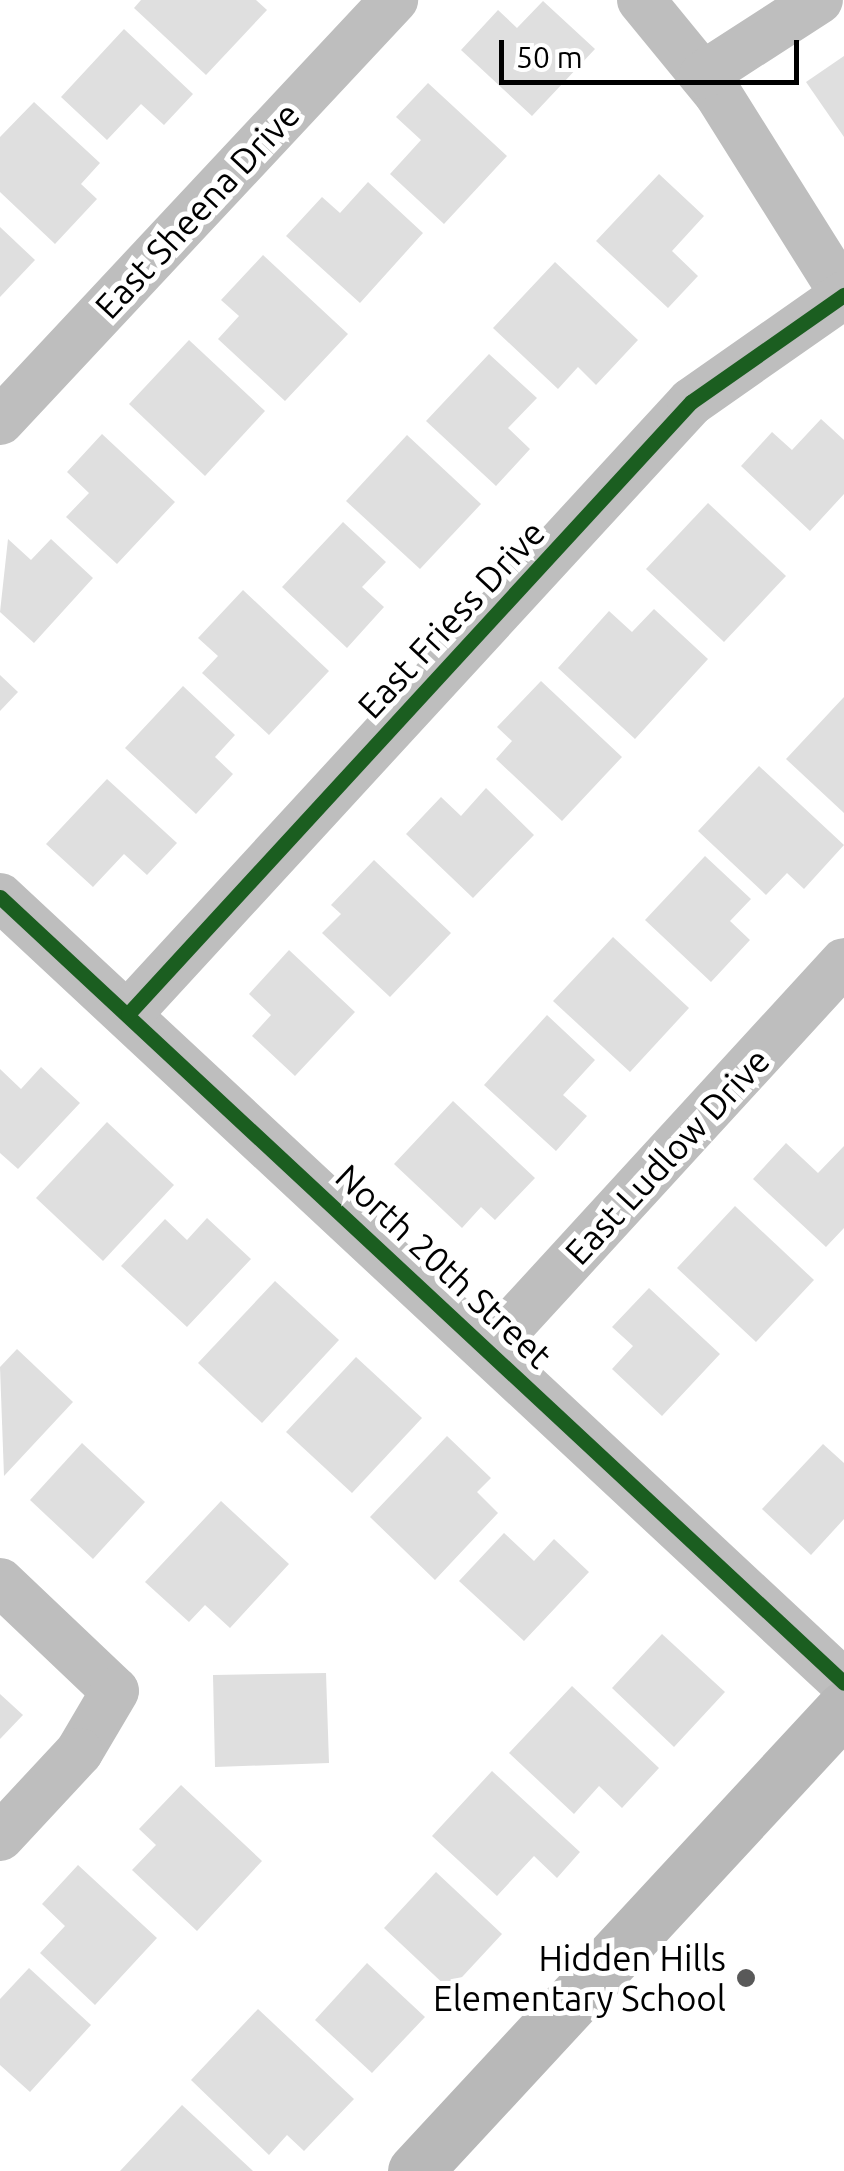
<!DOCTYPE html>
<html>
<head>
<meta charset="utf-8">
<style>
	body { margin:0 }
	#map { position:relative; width:844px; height:2171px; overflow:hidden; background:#fff; font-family:Ubuntu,sans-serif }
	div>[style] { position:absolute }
	.building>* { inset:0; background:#dfdfdf }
	.street>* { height:48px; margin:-24px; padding:0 24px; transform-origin:24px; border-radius:24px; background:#bebebe }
	.secondary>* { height:55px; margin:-27.5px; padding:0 27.5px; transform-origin:27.5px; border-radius:27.5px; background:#b8b8b8 }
	.cycleway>* { height:15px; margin:-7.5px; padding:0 7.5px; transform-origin:7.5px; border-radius:7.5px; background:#1b5e20 }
	.dots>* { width:28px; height:28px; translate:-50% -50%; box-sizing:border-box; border:5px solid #fff; border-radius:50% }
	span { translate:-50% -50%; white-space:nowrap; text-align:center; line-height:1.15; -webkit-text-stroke:10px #fff; paint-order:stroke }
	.street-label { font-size:35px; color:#000 }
	.poi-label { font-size:35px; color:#000 }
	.right { translate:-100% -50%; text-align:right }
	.scale { position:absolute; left:499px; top:40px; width:300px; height:45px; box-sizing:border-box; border:5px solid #000; border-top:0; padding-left:12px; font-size:30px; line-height:35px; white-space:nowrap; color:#000; -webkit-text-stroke:8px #fff; paint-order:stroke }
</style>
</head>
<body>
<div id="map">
	<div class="building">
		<div style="clip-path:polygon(141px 0,256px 0,267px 10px,206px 75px,134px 8px)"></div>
		<div style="clip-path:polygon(543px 1px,595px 49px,532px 116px,461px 50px,498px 10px,517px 28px)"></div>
		<div style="clip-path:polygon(124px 29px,193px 94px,164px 125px,141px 104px,107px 140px,61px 97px)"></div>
		<div style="clip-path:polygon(844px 56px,844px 137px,806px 82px)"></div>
		<div style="clip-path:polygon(428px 83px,507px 156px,444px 224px,390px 174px,421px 140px,396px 117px)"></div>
		<div style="clip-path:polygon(34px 102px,100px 163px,81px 184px,97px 199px,55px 244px,0 192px,0 137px)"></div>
		<div style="clip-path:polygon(659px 174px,704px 216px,672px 251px,698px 276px,668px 308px,596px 241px)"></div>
		<div style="clip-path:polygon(368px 182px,423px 233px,360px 303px,286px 236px,322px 197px,340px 213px)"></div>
		<div style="clip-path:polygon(0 227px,35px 260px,0 297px)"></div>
		<div style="clip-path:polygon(263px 255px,348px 334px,285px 401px,218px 339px,239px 316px,221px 300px)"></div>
		<div style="clip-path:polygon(555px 262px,638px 340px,596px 385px,578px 367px,558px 389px,493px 328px)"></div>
		<div style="clip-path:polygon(189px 340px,265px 411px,205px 476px,129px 404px)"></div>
		<div style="clip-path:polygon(489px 354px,537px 398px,508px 428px,530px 449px,496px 486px,426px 421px)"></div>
		<div style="clip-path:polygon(821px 419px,844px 440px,844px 494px,810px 531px,741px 466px,772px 432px,792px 450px)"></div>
		<div style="clip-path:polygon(102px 434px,175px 502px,117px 564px,66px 517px,89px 493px,67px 472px)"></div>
		<div style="clip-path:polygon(407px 435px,481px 504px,420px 569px,346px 501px)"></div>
		<div style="clip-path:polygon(708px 503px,786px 576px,724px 642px,646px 569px)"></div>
		<div style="clip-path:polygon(343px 522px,386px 562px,362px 587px,384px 607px,347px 648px,282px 587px)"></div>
		<div style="clip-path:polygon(8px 539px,31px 560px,51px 539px,93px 578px,34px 643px,0 612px)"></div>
		<div style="clip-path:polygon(243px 590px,329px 671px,269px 735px,202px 673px,218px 656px,198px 638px)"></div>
		<div style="clip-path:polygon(654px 609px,708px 659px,635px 739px,558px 668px,609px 611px,632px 632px)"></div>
		<div style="clip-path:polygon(0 675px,18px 692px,0 711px)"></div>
		<div style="clip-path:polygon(541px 681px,622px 757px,562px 821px,496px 759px,512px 741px,497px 727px)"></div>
		<div style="clip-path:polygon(183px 686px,235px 735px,215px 757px,233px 774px,196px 814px,125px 748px)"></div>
		<div style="clip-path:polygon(844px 697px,844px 813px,786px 759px)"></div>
		<div style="clip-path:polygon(759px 766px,844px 845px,804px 889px,787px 873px,766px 895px,698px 831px)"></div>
		<div style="clip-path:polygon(107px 779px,177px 843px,147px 875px,124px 854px,93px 887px,46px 844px)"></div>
		<div style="clip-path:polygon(486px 788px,534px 835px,473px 898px,406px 834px,441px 797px,461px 816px)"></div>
		<div style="clip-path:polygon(705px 856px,751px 899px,730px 921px,750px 940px,711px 982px,645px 920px)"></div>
		<div style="clip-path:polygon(374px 860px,451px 933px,390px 997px,322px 933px,341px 914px,331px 905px)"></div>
		<div style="clip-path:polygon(613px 937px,689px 1008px,630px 1072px,553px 1001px)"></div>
		<div style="clip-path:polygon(289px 950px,355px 1012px,295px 1076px,252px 1036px,271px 1015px,249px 994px)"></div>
		<div style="clip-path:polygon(547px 1015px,595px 1060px,563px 1095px,587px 1116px,556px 1151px,484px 1085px)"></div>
		<div style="clip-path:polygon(41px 1067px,80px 1103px,18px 1169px,0 1153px,0 1069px,21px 1089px)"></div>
		<div style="clip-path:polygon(453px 1101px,535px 1178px,495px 1220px,481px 1207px,462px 1228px,394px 1164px)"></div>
		<div style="clip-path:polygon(107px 1122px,174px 1185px,103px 1261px,36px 1198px)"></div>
		<div style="clip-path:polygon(786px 1143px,818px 1173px,844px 1146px,844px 1228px,826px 1247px,753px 1179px)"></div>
		<div style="clip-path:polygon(735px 1206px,814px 1280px,756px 1342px,677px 1268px)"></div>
		<div style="clip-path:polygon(207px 1218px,251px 1259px,187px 1327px,121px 1266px,165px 1219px,187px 1240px)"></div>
		<div style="clip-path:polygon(275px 1281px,339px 1340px,262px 1423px,198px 1363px)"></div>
		<div style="clip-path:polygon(649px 1288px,720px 1354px,662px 1416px,612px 1369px,633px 1346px,612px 1327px)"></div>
		<div style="clip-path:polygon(17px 1349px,73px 1402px,4px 1476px,0 1367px)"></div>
		<div style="clip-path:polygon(356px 1357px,422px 1418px,352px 1493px,286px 1432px)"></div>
		<div style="clip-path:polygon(447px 1436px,491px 1478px,477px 1492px,498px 1513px,435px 1580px,370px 1517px)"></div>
		<div style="clip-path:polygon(82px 1443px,145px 1502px,93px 1559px,30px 1500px)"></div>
		<div style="clip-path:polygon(823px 1444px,844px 1463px,844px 1519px,811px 1555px,762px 1509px)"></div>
		<div style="clip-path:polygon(221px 1501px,289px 1564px,230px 1628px,205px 1605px,189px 1622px,145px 1582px)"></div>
		<div style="clip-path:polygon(504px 1533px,534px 1561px,554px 1539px,589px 1572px,524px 1641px,459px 1581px)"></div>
		<div style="clip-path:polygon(662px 1634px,725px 1692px,674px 1747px,612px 1688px)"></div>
		<div style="clip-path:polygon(326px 1673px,329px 1763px,215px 1767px,213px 1675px)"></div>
		<div style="clip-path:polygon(572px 1686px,659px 1768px,622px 1808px,599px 1786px,574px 1814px,509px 1753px)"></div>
		<div style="clip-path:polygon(0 1694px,23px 1715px,0 1739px)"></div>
		<div style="clip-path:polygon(492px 1771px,580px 1852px,557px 1878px,534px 1856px,497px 1896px,432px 1836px)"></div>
		<div style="clip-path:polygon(181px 1785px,262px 1861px,197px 1931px,132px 1870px,156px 1845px,139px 1829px)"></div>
		<div style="clip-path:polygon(78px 1865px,157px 1938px,95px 2005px,40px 1953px,65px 1926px,42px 1904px)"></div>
		<div style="clip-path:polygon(436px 1872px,502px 1934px,450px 1990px,384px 1928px)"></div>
		<div style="clip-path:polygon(367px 1963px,425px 2017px,372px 2073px,315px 2020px)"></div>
		<div style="clip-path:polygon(29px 1968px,91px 2025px,30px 2092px,0 2065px,0 1999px)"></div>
		<div style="clip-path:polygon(258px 2009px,354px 2099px,304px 2151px,287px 2135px,269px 2155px,191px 2080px)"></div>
		<div style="clip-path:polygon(182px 2105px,253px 2171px,120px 2171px)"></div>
	</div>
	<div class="street">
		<div style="left:641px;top:0;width:122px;rotate:50.7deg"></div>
		<div style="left:718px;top:94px;width:237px;rotate:57.9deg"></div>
		<div style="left:703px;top:75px;width:138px;rotate:-32.9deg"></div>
		<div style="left:0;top:421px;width:577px;rotate:-46.9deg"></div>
		<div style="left:0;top:897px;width:1153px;rotate:42.96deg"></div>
		<div style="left:128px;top:1014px;width:832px;rotate:-47.39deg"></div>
		<div style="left:691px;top:402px;width:187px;rotate:-35deg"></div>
		<div style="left:489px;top:1349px;width:525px;rotate:-47.47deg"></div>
		<div style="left:0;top:1582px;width:158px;rotate:43.5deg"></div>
		<div style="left:115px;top:1691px;width:71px;rotate:120.5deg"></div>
		<div style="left:79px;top:1752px;width:116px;rotate:132.9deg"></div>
	</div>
	<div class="secondary">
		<div style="left:415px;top:2171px;width:631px;rotate:-47.18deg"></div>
	</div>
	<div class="cycleway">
		<div style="left:0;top:897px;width:1153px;rotate:42.96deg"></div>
		<div style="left:128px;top:1014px;width:832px;rotate:-47.39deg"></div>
		<div style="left:691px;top:402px;width:187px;rotate:-35deg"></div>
	</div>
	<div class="dots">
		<div style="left:746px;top:1978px;background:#595959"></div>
	</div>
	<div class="street-label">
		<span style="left:197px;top:210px;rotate:-47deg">East Sheena Drive</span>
		<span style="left:451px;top:619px;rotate:-47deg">East Friess Drive</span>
		<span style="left:667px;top:1156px;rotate:-47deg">East Ludlow Drive</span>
		<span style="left:444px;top:1266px;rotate:43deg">North 20th Street</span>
	</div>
	<div class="poi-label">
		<span class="right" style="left:726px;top:1978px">Hidden Hills<br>Elementary School</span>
	</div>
	<div class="scale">50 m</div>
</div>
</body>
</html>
